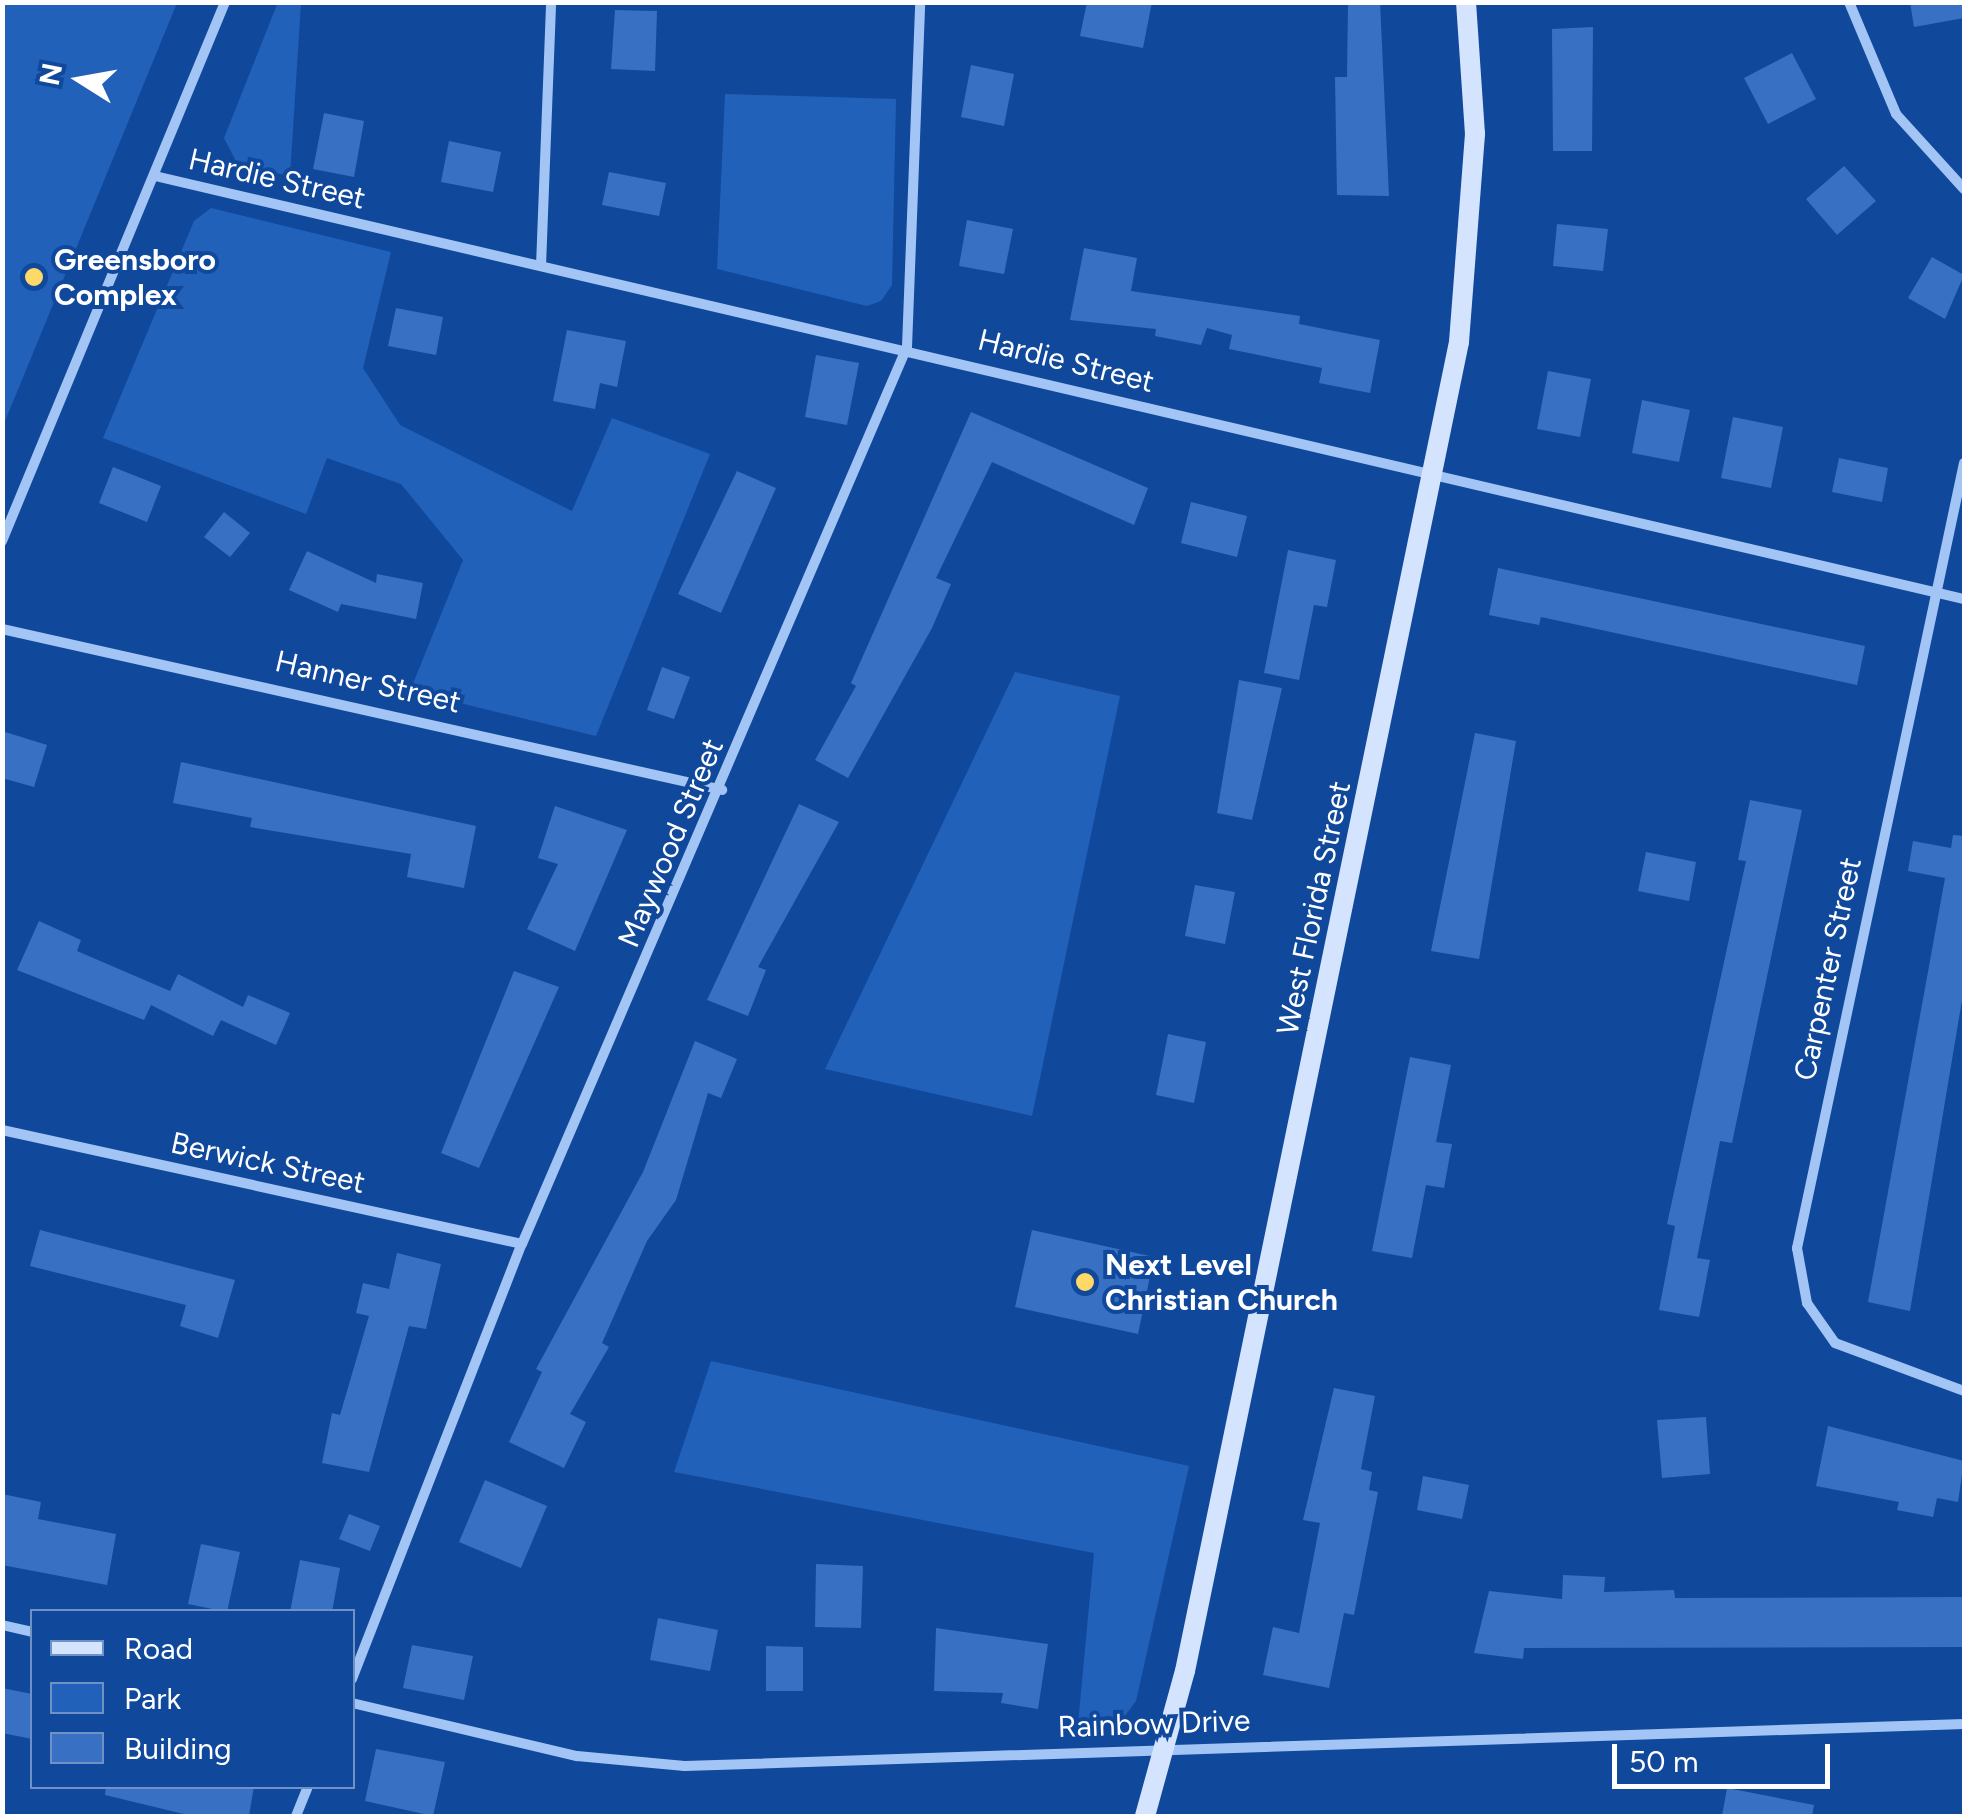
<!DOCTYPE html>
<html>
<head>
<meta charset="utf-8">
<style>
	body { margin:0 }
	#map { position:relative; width:1967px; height:1819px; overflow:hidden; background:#10489c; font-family:Figtree,sans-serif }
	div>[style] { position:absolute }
	.green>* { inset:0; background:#2261ba }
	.building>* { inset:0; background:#3871c3 }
	.street>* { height:10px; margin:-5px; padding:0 5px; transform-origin:5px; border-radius:5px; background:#a3c5f5 }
	.secondary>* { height:20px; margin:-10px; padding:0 10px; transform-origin:10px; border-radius:10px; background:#d4e4fe }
	.dots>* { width:28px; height:28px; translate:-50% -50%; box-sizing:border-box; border:5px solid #10489c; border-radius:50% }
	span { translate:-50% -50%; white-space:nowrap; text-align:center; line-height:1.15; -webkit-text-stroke:8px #10489c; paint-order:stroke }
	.street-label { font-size:30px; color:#fff }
	.poi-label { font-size:30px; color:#fff; font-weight:700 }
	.left { translate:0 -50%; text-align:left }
	.frame { position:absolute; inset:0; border:5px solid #fff; pointer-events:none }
	.legend { position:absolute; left:30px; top:1609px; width:325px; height:180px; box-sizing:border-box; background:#10489c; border:2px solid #7091c4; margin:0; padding:12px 18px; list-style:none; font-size:30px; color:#fff }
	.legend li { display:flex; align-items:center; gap:20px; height:50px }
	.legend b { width:50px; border:2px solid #7091c4 }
	.north { position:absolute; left:30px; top:30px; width:100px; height:100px; -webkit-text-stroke:8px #10489c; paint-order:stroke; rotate:281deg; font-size:28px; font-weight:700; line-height:40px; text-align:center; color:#fff }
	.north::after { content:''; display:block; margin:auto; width:35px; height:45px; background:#fff; clip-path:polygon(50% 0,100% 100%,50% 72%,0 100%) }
	.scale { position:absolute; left:1612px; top:1744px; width:218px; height:45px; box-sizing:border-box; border:5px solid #fff; border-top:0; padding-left:12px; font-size:30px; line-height:35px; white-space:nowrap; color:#fff; -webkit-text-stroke:8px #10489c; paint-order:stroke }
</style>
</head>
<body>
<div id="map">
	<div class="green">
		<div style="clip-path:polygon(3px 2px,177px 3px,3px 426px,2px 3px)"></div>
		<div style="clip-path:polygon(278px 2px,301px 3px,290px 176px,238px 165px,224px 138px)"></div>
		<div style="clip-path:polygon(725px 94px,896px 99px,892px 285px,881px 301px,867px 306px,717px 269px)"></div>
		<div style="clip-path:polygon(211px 208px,391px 252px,363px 368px,400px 425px,572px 511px,612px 418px,710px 454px,596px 736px,410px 691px,463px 560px,401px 484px,327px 458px,306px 514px,103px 438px,194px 221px)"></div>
		<div style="clip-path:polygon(1015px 672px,1120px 696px,1032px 1116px,825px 1069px)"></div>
		<div style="clip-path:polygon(711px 1361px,1189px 1466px,1136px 1701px,1122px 1720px,1078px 1724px,1094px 1553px,674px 1472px)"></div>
	</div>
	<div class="building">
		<div style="clip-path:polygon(1087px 2px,1152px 2px,1143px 48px,1080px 36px)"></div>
		<div style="clip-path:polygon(1348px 2px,1380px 2px,1389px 196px,1337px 195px,1335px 77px,1347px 77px)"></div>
		<div style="clip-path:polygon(1910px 2px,1964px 2px,1964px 18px,1914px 27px)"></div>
		<div style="clip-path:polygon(615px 10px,657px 11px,655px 71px,611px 69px)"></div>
		<div style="clip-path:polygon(1593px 27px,1592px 151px,1553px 151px,1552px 29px)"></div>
		<div style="clip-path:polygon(1792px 53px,1816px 99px,1768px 124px,1744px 78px)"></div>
		<div style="clip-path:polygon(971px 65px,1014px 74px,1004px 126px,961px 117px)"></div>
		<div style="clip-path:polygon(324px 113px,364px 121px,354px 177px,313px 169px)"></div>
		<div style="clip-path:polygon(449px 141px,501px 152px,493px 192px,441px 182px)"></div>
		<div style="clip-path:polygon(1844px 166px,1876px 201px,1837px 235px,1806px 199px)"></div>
		<div style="clip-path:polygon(609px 172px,666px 183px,659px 216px,602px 205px)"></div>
		<div style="clip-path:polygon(967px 220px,1013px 229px,1004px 274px,959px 266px)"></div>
		<div style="clip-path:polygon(1557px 224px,1608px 229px,1603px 271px,1553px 266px)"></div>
		<div style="clip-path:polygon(1084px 248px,1137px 258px,1131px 291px,1300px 316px,1299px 324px,1380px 340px,1370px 393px,1319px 383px,1322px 368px,1229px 349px,1232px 335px,1207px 328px,1201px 345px,1155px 336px,1156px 329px,1070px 320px)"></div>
		<div style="clip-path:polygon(1932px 257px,1964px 275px,1945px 319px,1908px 298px)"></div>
		<div style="clip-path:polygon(396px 308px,443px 317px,436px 355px,388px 346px)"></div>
		<div style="clip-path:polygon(567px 330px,626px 341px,617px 387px,600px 383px,595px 409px,553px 401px)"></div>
		<div style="clip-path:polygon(816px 355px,859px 363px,847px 425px,805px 417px)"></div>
		<div style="clip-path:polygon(1548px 371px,1591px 379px,1580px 437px,1537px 429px)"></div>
		<div style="clip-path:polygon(1642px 400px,1690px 410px,1679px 462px,1632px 453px)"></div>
		<div style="clip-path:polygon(971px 412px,1148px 488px,1134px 525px,992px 462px,936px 578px,951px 584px,932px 628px,848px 778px,815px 760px,856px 686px,851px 683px)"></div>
		<div style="clip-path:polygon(1733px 417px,1783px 427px,1771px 488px,1721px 478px)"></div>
		<div style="clip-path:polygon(1839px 458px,1888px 468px,1882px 502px,1832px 492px)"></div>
		<div style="clip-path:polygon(113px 467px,161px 486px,147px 522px,99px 503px)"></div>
		<div style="clip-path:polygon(737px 471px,776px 488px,721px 613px,678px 594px)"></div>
		<div style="clip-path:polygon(1191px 502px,1247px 516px,1237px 557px,1181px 543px)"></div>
		<div style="clip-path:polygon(224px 512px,250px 533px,230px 557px,204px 537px)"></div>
		<div style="clip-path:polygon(1288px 550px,1336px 560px,1327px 607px,1314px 605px,1299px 680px,1264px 673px)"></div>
		<div style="clip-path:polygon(307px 551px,376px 583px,377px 574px,423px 583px,416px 619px,341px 604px,338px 612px,289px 590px)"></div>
		<div style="clip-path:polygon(1498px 568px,1865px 646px,1857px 685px,1541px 617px,1539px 625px,1489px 615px)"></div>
		<div style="clip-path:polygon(662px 667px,690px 677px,674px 719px,647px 710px)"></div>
		<div style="clip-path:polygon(1239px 680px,1282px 688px,1252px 820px,1217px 813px)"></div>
		<div style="clip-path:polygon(2px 731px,47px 745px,34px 787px,2px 778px)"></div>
		<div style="clip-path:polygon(1475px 733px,1516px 741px,1479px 959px,1431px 951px)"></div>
		<div style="clip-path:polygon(181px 762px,476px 826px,464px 888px,407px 877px,411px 854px,250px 827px,252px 818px,173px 803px)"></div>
		<div style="clip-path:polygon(1750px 800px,1802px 810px,1732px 1143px,1720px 1141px,1697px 1258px,1710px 1260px,1699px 1317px,1659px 1310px,1675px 1226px,1667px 1224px,1746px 861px,1738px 860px)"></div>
		<div style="clip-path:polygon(799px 804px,839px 822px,758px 967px,766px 970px,748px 1016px,707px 1000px)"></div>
		<div style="clip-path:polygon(555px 806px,627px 830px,575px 951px,527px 929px,558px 864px,538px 858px)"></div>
		<div style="clip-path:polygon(1953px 835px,1964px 836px,1964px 988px,1910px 1311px,1868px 1302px,1945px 878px,1908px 871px,1913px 841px,1951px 848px)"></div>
		<div style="clip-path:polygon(1646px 852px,1696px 862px,1689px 901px,1638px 891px)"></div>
		<div style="clip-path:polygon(1195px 885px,1235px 892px,1225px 944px,1185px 936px)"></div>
		<div style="clip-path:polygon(39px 921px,81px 940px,77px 951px,170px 991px,178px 974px,243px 1007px,248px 995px,290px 1013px,276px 1045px,221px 1020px,213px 1036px,151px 1005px,144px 1020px,17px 970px)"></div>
		<div style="clip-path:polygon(514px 971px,559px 987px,479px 1168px,441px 1153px)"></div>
		<div style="clip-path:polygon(1168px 1034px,1206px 1042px,1194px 1103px,1156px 1095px)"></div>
		<div style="clip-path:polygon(695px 1041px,737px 1059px,721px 1098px,708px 1093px,676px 1200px,647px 1241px,602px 1343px,609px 1347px,570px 1414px,586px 1422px,564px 1468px,509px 1442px,542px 1372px,536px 1369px,643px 1172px)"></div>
		<div style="clip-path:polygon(1410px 1057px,1451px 1065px,1436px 1142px,1452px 1144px,1444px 1188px,1426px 1185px,1412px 1258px,1372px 1251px)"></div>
		<div style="clip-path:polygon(40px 1230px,235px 1280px,218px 1338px,180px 1326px,186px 1305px,30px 1266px)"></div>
		<div style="clip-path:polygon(1032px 1230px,1154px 1257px,1138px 1334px,1015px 1307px)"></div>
		<div style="clip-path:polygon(397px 1253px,441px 1264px,426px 1329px,409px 1326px,369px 1472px,322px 1463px,332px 1413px,340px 1415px,369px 1316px,356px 1313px,363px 1283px,389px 1289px)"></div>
		<div style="clip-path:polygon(1334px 1388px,1375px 1396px,1361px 1469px,1372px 1472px,1369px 1490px,1378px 1492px,1354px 1615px,1344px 1613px,1329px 1688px,1263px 1675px,1273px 1627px,1299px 1633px,1320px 1523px,1303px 1520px)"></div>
		<div style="clip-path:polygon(1706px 1417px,1710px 1474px,1662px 1478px,1657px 1420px)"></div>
		<div style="clip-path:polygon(1828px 1426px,1964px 1461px,1958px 1502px,1937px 1498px,1933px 1517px,1897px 1510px,1899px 1502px,1816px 1486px)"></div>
		<div style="clip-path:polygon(1423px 1476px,1469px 1485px,1462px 1519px,1417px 1510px)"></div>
		<div style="clip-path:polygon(485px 1480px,547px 1506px,521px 1568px,459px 1542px)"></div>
		<div style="clip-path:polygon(2px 1494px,41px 1502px,38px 1519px,116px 1534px,107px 1585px,2px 1565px)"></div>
		<div style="clip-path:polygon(349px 1514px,380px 1526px,370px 1551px,339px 1539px)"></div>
		<div style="clip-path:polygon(201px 1544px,240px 1552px,227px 1612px,188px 1604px)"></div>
		<div style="clip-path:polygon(300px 1560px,340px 1568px,332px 1612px,290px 1612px)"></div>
		<div style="clip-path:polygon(816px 1564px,863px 1566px,861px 1628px,815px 1627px)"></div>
		<div style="clip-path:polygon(1563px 1575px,1605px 1577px,1604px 1592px,1674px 1590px,1675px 1598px,1964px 1597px,1964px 1647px,1524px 1648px,1523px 1659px,1474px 1653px,1489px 1591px,1562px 1599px)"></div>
		<div style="clip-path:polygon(658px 1618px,718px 1630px,710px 1671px,650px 1660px)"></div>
		<div style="clip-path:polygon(936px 1628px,1048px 1644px,1038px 1709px,1001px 1703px,1003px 1693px,934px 1691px)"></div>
		<div style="clip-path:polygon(412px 1645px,473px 1656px,464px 1700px,403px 1688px)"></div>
		<div style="clip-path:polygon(766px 1646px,803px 1647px,803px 1691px,766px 1691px)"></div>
		<div style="clip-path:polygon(2px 1688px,32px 1694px,32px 1739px,2px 1733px)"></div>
		<div style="clip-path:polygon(376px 1749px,445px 1762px,433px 1816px,365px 1801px)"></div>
		<div style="clip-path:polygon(106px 1786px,254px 1786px,249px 1816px,192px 1816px,105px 1795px)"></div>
		<div style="clip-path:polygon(1727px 1788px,1814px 1805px,1812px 1816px,1722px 1816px)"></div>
	</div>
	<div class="street">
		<div style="left:1849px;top:2px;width:121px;rotate:67.2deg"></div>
		<div style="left:1896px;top:114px;width:101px;rotate:47.8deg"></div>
		<div style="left:155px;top:176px;width:1858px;rotate:13.16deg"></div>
		<div style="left:541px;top:266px;width:264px;rotate:-87.8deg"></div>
		<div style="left:1964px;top:463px;width:803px;rotate:102.01deg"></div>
		<div style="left:1797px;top:1248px;width:56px;rotate:79.7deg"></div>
		<div style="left:1807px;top:1303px;width:49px;rotate:55deg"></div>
		<div style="left:1835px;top:1343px;width:138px;rotate:20.4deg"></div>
		<div style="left:2px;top:541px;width:583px;rotate:-67.52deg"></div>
		<div style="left:2px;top:629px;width:738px;rotate:12.6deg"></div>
		<div style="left:2px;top:1130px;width:532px;rotate:12.37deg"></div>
		<div style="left:2px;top:1625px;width:31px;rotate:13deg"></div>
		<div style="left:352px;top:1679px;width:467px;rotate:-68.7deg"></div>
		<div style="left:522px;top:1244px;width:976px;rotate:-66.77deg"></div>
		<div style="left:907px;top:347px;width:345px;rotate:-87.8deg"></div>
		<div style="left:352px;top:1703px;width:231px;rotate:13.3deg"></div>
		<div style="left:577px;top:1756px;width:108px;rotate:5.3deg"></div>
		<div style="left:685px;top:1766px;width:1280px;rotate:-1.88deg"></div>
		<div style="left:296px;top:1816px;width:32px;rotate:-68deg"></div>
	</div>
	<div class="secondary">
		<div style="left:1145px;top:1816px;width:150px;rotate:-74.6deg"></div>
		<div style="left:1185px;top:1671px;width:1357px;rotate:-78.35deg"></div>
		<div style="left:1459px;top:342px;width:209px;rotate:-85.6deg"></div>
		<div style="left:1475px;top:134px;width:132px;rotate:-93.9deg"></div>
	</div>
	<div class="dots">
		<div style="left:34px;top:277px;background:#ffd967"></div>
		<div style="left:1085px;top:1282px;background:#ffd967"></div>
	</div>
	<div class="street-label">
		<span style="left:277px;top:179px;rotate:13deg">Hardie Street</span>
		<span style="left:1066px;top:361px;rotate:14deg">Hardie Street</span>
		<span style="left:368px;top:682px;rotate:13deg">Hanner Street</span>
		<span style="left:671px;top:843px;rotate:-67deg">Maywood Street</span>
		<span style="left:1314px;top:908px;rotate:-78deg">West Florida Street</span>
		<span style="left:1828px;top:969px;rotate:-78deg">Carpenter Street</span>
		<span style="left:268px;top:1163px;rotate:12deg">Berwick Street</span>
		<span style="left:1154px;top:1724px;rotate:-2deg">Rainbow Drive</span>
	</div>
	<div class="poi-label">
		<span class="left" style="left:54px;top:277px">Greensboro<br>Complex</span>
		<span class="left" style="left:1105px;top:1282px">Next Level<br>Christian Church</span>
	</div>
	<div class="frame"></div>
	<ul class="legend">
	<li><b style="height:12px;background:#d4e4fe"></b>Road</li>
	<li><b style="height:28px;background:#2261ba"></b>Park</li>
	<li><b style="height:28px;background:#3871c3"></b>Building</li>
	</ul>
	<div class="north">N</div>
	<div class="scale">50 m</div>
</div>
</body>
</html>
